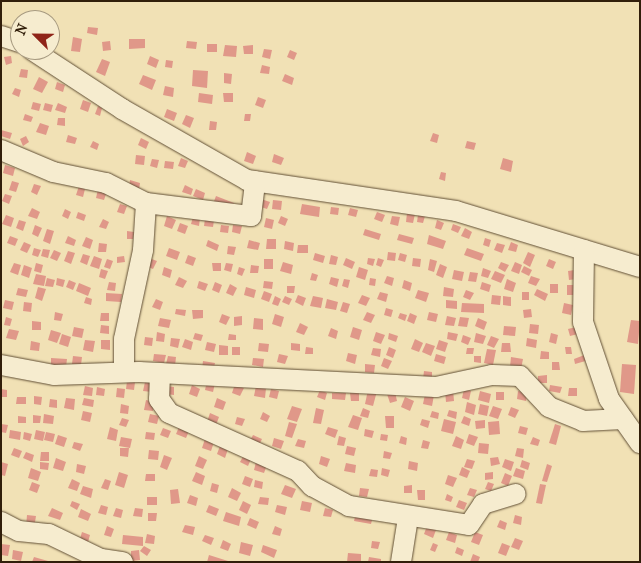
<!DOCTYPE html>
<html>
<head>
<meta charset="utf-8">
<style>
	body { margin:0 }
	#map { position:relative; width:641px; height:563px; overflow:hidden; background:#f1e1b5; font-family:"IM FELL French Canon",serif }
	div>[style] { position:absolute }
	.building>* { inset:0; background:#e09889 }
	.roads { filter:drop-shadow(0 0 1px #614f35) drop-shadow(0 0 1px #614f35) }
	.minor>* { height:20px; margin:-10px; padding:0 10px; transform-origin:10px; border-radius:10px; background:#f6eccf }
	span { translate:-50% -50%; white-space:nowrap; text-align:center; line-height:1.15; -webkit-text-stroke:4.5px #f6eccf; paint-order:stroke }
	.frame { position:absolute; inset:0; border:2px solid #311e0a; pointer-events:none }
	.north { position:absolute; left:10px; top:10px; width:50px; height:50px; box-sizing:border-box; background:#f6eccf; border:1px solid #a79a80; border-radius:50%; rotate:293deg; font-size:14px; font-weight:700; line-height:20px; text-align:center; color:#311e0a }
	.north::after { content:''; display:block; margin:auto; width:18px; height:22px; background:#8f2418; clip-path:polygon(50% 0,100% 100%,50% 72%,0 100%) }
</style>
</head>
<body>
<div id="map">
	<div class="building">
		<div style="clip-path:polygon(88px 27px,98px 28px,97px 35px,87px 33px)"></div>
		<div style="clip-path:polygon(73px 37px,82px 39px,80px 52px,71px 51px)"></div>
		<div style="clip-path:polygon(129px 39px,145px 39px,145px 48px,129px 49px)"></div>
		<div style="clip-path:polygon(110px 41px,111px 50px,103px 51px,102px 42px)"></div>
		<div style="clip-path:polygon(187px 41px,197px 42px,196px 49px,186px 48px)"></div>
		<div style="clip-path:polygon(207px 44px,217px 44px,217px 52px,207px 52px)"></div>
		<div style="clip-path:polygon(225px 45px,237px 46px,236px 57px,223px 56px)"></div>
		<div style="clip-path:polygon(253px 45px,253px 54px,244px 54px,243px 46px)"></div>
		<div style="clip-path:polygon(264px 49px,272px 50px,270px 59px,262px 57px)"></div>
		<div style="clip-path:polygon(290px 50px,297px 53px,294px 60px,287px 57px)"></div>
		<div style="clip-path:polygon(11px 56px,12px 63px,6px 65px,4px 57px)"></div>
		<div style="clip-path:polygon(150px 56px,159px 60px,156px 68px,147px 64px)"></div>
		<div style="clip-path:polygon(102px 59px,110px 62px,105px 76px,96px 72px)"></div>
		<div style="clip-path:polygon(166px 60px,173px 61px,172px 68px,165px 67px)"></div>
		<div style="clip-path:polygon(262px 65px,270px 67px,269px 74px,260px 73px)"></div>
		<div style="clip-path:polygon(21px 69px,28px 70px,27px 78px,19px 77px)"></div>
		<div style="clip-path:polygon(193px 70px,208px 71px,207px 88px,192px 86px)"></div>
		<div style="clip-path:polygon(224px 73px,232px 74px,231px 84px,224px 83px)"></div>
		<div style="clip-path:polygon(285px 74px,294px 78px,292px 85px,282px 81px)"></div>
		<div style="clip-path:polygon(143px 75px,156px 80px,152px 90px,139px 84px)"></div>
		<div style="clip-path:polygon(39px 77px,48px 82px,42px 93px,33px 89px)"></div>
		<div style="clip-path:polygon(57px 82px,65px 85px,63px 92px,55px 89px)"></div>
		<div style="clip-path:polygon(165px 86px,174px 88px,173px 97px,163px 95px)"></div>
		<div style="clip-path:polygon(15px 88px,21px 90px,19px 97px,12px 94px)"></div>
		<div style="clip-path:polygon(199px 93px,213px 95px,212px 104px,198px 102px)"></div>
		<div style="clip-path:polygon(223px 93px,233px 93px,233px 102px,224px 102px)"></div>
		<div style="clip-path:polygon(258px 97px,266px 100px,263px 108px,255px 105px)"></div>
		<div style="clip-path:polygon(83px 100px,91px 103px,88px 112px,80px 109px)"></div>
		<div style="clip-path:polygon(33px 102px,41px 104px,39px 111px,31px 109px)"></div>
		<div style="clip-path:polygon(45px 103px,53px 105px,51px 112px,43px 110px)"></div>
		<div style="clip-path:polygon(58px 103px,67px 107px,65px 113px,55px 110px)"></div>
		<div style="clip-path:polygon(98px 106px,102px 108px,100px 116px,95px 114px)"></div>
		<div style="clip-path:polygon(167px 109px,177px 113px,174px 121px,164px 117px)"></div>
		<div style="clip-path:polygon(25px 114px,33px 117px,31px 122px,23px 120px)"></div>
		<div style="clip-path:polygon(245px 114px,251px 114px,250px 121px,244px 121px)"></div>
		<div style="clip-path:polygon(186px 115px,194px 118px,190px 128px,182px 124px)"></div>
		<div style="clip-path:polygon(58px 118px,65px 118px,65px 126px,57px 125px)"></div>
		<div style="clip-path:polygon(210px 121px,217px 122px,216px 130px,209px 130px)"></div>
		<div style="clip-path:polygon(40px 123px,49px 126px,46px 135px,36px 132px)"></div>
		<div style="clip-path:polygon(1px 130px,12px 133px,10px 139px,1px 136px)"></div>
		<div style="clip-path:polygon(433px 133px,439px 135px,437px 143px,430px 141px)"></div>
		<div style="clip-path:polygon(68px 135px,77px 138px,75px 144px,66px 142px)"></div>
		<div style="clip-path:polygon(26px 136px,29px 142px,23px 146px,20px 139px)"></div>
		<div style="clip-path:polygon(141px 138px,149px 142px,146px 149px,138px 145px)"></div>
		<div style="clip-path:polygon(93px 141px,99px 144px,97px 150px,90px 147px)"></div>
		<div style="clip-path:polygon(467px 141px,476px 143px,474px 150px,465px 148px)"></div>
		<div style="clip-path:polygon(247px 152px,256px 156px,253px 164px,244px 161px)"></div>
		<div style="clip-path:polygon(274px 154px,284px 158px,281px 165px,272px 162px)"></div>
		<div style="clip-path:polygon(136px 155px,145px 156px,144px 165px,135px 164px)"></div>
		<div style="clip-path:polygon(181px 158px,188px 161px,185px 168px,178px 166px)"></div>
		<div style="clip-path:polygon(503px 158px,513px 161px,511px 172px,500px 169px)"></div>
		<div style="clip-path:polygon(152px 159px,159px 160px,157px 168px,150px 166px)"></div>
		<div style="clip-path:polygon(165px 161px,174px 162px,173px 169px,164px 168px)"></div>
		<div style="clip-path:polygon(5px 165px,15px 168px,13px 176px,3px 173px)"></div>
		<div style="clip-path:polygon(441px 172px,446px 173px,445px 181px,439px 179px)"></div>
		<div style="clip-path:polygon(130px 180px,140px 183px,139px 190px,129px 187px)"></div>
		<div style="clip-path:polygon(12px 181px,19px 183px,16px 192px,9px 190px)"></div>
		<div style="clip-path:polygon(34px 184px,41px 186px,37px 195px,31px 192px)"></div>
		<div style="clip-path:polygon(185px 185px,193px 189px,191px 195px,182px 192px)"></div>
		<div style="clip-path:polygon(79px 186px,85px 189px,83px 197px,76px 195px)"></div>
		<div style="clip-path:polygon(98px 189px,107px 191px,104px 200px,96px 198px)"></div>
		<div style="clip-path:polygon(196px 189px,205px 193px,203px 200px,193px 196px)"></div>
		<div style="clip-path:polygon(5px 194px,12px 196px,9px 204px,2px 201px)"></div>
		<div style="clip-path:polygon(216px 196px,234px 203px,231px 211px,213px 204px)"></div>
		<div style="clip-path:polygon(261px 199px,270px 202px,267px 209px,258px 206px)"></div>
		<div style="clip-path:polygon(273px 200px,282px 201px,281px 210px,272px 209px)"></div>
		<div style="clip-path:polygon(120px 204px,127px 206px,124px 214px,117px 212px)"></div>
		<div style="clip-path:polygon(302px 204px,320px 207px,319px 217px,300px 214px)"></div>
		<div style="clip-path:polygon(331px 207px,339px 208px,338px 215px,330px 214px)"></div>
		<div style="clip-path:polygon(32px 208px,40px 212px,37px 219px,28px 216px)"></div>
		<div style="clip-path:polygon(350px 208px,358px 210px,356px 217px,348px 215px)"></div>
		<div style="clip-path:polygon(65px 209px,71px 212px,68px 219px,62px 216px)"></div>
		<div style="clip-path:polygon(78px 212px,86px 215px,84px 221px,76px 218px)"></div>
		<div style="clip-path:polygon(377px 212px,385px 215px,382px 222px,374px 219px)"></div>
		<div style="clip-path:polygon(407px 213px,415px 214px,413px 223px,406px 222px)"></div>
		<div style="clip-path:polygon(6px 215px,14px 218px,11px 227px,2px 224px)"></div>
		<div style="clip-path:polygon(418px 215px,425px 216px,423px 223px,417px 222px)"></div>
		<div style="clip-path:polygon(167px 216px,176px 220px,172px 229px,164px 226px)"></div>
		<div style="clip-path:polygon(281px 216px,288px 219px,285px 226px,278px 223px)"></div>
		<div style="clip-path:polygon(392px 216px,400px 217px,398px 226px,390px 224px)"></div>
		<div style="clip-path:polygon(193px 217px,200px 218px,199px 226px,191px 224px)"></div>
		<div style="clip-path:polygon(266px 218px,274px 220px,272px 229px,264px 227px)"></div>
		<div style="clip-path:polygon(103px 219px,109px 222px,106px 229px,99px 227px)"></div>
		<div style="clip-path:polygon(205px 219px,214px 220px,213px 227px,204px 226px)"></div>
		<div style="clip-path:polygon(19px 220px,26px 222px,23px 231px,16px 228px)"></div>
		<div style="clip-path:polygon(437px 220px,444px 223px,441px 230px,435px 228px)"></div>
		<div style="clip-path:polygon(180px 223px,188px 226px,185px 234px,177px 231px)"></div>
		<div style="clip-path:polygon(453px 224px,461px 227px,458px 233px,451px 230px)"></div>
		<div style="clip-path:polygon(35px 225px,42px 228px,38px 237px,32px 234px)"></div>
		<div style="clip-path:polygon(221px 225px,229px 226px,228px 233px,220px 232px)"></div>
		<div style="clip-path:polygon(233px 225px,242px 226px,240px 234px,232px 232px)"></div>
		<div style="clip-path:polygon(465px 228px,472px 232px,469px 239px,461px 236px)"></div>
		<div style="clip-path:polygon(47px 229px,54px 231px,50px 244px,43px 241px)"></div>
		<div style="clip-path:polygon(365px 229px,381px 234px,379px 240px,363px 235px)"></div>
		<div style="clip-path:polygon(127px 231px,134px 232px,133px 239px,127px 239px)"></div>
		<div style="clip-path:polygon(399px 234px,414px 238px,412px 244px,397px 240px)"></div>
		<div style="clip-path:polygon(429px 235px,446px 241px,443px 249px,427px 244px)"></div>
		<div style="clip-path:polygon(10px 236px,18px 239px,15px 246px,7px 243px)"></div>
		<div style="clip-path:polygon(68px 236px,76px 240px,74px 246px,65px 243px)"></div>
		<div style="clip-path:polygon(86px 237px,93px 240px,90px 249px,82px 246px)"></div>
		<div style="clip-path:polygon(485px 238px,491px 240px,489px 247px,483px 245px)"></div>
		<div style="clip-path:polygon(267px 239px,276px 239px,276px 249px,266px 249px)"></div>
		<div style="clip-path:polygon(208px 240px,219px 245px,217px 251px,206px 246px)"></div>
		<div style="clip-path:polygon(249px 240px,260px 243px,258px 250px,247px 248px)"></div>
		<div style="clip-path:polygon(285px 241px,294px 243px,293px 251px,284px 249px)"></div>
		<div style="clip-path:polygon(24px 242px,31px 245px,27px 253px,20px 250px)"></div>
		<div style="clip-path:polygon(511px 242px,518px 245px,516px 252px,508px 250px)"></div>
		<div style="clip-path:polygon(99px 243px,107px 244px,106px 252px,98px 252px)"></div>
		<div style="clip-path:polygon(497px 243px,505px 245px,502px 253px,494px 250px)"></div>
		<div style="clip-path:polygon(298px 245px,308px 245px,308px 253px,297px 253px)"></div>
		<div style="clip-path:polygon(228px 246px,236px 247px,234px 255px,227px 254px)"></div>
		<div style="clip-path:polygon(34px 248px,41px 250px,38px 257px,32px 255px)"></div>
		<div style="clip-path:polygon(169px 248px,180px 252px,177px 260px,166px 256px)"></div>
		<div style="clip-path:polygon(467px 248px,484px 254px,481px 261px,464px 255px)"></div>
		<div style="clip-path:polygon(43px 249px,50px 250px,48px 258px,41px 256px)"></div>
		<div style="clip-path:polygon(54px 250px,61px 253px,57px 261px,50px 258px)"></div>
		<div style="clip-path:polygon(68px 251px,75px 253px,71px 264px,64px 261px)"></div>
		<div style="clip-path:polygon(388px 252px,396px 253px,395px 261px,387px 260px)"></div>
		<div style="clip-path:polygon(528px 252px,535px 255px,530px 267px,523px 263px)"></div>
		<div style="clip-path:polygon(315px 253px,325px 256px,323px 263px,313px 260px)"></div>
		<div style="clip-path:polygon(400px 253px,407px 255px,405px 262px,398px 260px)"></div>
		<div style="clip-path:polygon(83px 254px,90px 256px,87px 265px,80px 262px)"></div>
		<div style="clip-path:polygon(188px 255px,196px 258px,193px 266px,185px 263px)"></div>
		<div style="clip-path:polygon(331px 255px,338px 257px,336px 265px,329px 264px)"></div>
		<div style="clip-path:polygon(94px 256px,102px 259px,99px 269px,90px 266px)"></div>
		<div style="clip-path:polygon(124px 256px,125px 262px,117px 263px,117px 257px)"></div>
		<div style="clip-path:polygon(149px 258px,157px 261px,153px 269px,146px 266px)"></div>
		<div style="clip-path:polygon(346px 258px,355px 262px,352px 269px,343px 265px)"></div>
		<div style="clip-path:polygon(368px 258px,375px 259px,373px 266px,367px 264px)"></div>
		<div style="clip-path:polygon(378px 258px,384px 260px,381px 267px,376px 265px)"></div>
		<div style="clip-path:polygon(413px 258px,421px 259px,420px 267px,412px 266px)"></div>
		<div style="clip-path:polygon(107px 259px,113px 261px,110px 269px,104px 267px)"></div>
		<div style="clip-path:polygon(264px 259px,273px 259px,273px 269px,264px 269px)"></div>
		<div style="clip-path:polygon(430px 259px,437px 261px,434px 272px,428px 270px)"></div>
		<div style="clip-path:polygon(549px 259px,556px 262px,553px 269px,546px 266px)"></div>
		<div style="clip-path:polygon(283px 262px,293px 265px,291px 274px,280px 271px)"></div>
		<div style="clip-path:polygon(501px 262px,509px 265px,505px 272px,498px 268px)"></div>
		<div style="clip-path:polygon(515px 262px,522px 265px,519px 274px,511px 271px)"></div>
		<div style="clip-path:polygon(14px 263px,21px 265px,18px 275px,10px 272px)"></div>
		<div style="clip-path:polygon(36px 263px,43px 265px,41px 273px,34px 271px)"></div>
		<div style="clip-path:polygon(212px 263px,221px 263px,221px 271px,213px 271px)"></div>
		<div style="clip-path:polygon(226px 263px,233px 264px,231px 272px,224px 270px)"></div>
		<div style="clip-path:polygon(440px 264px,447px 267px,443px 278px,436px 275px)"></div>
		<div style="clip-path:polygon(24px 265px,32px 268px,29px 278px,21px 275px)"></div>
		<div style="clip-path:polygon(251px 265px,259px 266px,258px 273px,250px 273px)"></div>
		<div style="clip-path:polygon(524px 266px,532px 270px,529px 276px,521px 272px)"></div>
		<div style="clip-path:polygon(164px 267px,172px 270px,170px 278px,162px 275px)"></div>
		<div style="clip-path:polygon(239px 267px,245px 269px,242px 276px,237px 274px)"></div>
		<div style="clip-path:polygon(359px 267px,368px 270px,365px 280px,356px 277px)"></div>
		<div style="clip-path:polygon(483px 268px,491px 271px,488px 278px,481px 276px)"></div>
		<div style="clip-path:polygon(101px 269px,108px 271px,105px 279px,99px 277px)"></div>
		<div style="clip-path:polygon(454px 270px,464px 272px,462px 281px,452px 279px)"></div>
		<div style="clip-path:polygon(575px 270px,576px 279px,569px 280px,568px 271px)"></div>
		<div style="clip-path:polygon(495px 271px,505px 275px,501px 283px,491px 279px)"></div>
		<div style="clip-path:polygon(470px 272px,478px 273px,476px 282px,468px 281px)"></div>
		<div style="clip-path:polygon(312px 273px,318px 275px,316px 281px,310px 280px)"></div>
		<div style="clip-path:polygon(36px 274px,46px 276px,44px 286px,33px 284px)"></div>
		<div style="clip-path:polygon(387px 276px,394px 278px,392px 286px,384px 283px)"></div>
		<div style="clip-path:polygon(531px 276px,540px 279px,536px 286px,528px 283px)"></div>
		<div style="clip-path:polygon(179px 277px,187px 281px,183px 288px,175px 285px)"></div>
		<div style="clip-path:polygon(331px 277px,339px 279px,337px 287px,329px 284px)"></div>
		<div style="clip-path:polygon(47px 278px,55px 280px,53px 287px,45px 286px)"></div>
		<div style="clip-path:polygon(57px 278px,65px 280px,63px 287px,56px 285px)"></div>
		<div style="clip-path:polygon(370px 278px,376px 279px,375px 286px,369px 285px)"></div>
		<div style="clip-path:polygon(344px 279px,350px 280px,348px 288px,342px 286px)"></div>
		<div style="clip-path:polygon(507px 279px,516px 283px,513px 292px,504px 289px)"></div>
		<div style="clip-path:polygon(69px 280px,76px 283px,73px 290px,66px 287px)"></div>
		<div style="clip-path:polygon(404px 280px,412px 283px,410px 291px,402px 288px)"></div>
		<div style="clip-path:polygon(199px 281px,208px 284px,205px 291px,197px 288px)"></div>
		<div style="clip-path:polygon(264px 281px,273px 282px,272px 289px,263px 288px)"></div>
		<div style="clip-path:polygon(109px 282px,116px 283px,115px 291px,107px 290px)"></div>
		<div style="clip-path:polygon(215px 282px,222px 285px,219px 293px,212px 290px)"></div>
		<div style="clip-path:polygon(482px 282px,491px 285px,489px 292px,480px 289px)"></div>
		<div style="clip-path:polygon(79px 283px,91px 288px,88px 296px,76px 291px)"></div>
		<div style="clip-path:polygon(230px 284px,237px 288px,233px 296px,226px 293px)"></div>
		<div style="clip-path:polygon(550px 284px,558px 284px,558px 293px,550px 293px)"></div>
		<div style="clip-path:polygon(567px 285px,575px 285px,575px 295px,567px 295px)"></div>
		<div style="clip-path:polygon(287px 286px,295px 286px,294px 293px,287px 293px)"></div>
		<div style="clip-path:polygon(38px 287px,46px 289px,42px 301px,35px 298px)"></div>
		<div style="clip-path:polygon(246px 287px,256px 290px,254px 298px,244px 295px)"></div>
		<div style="clip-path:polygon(444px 287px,454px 289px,453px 297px,443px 296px)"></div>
		<div style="clip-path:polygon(18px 288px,28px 290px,26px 297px,16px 295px)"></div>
		<div style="clip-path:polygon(537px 289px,548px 294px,545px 301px,534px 295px)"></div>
		<div style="clip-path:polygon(418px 290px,429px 293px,426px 302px,415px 298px)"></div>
		<div style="clip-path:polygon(466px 290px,474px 293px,470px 300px,463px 297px)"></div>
		<div style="clip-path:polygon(264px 291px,272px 294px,269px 302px,261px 299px)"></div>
		<div style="clip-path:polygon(380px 292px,388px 294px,386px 302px,377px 299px)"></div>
		<div style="clip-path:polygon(522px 292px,529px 292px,529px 300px,522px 300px)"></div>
		<div style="clip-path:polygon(106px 293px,122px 294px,121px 302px,106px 301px)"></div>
		<div style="clip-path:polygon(298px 295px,306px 298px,303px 306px,295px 302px)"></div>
		<div style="clip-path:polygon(362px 295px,370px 298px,366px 306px,358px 303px)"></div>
		<div style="clip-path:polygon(492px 295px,501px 296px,500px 305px,491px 304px)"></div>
		<div style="clip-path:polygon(275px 296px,281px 299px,278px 306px,272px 304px)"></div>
		<div style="clip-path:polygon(285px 296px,292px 299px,289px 305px,282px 302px)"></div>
		<div style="clip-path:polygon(313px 296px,323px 298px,321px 308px,310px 306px)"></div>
		<div style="clip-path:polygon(503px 296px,511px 297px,511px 306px,503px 305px)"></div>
		<div style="clip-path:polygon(86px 297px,92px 299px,91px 305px,84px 303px)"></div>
		<div style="clip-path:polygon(156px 299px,163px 302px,160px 310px,152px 307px)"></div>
		<div style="clip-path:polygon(327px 299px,338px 302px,336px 310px,325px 308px)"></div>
		<div style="clip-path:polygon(5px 300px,14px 302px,12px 310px,3px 308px)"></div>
		<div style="clip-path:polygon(446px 300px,457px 301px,457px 309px,446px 308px)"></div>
		<div style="clip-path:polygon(24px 302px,32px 303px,31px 312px,23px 311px)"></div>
		<div style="clip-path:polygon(343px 302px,350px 304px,347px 313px,340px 311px)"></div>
		<div style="clip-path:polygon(462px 303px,484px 304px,484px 313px,461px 312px)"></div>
		<div style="clip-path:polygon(564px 303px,573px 305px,571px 315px,562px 313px)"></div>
		<div style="clip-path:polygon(386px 308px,393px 310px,391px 317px,384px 315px)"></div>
		<div style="clip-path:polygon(176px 309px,186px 310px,185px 316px,175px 314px)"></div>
		<div style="clip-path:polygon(531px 309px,532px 317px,524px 318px,523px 310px)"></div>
		<div style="clip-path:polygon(192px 310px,203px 310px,203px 318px,193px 319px)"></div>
		<div style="clip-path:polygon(55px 312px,63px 314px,61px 321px,54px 320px)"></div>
		<div style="clip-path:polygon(367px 312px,375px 315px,371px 323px,363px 320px)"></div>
		<div style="clip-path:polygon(429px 312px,438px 314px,436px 322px,427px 320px)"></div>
		<div style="clip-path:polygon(101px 313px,109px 313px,109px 321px,100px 321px)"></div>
		<div style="clip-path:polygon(400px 313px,407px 315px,405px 321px,398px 318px)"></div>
		<div style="clip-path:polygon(410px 313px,417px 316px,414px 324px,407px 321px)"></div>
		<div style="clip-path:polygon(222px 314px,230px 317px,226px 325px,219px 322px)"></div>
		<div style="clip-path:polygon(275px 314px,284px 317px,281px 327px,272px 324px)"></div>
		<div style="clip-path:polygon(242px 316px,242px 325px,234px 326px,234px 317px)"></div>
		<div style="clip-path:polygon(447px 316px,456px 318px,454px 326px,445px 325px)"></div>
		<div style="clip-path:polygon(6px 317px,12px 319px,10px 326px,4px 325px)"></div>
		<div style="clip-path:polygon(460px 317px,469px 318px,467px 327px,458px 326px)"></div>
		<div style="clip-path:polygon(160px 318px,171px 320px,169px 328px,158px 326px)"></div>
		<div style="clip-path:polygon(254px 318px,263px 319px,263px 330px,253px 329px)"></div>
		<div style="clip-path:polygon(478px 318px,487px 322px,484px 330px,475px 326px)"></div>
		<div style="clip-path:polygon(631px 320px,640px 321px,638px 344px,627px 342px)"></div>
		<div style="clip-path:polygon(32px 321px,41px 322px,41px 330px,32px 330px)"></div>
		<div style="clip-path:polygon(300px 323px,308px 327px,304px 335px,296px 332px)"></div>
		<div style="clip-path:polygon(530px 324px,539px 325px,538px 334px,529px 333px)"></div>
		<div style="clip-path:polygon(101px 325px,109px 326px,109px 334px,100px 333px)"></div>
		<div style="clip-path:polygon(504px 326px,516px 327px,515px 336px,503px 335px)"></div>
		<div style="clip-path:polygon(74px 327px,84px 329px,82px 338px,72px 336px)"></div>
		<div style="clip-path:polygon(353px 327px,362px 330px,359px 340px,350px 337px)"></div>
		<div style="clip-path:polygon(576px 327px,578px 334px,570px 336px,568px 329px)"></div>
		<div style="clip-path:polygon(331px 328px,338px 331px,336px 339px,328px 336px)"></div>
		<div style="clip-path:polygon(9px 329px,19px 331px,16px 340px,6px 338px)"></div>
		<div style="clip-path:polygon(51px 330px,61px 333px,57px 343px,48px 340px)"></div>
		<div style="clip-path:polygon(157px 332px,165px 334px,164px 342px,156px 341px)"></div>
		<div style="clip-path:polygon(376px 332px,385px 335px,381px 344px,373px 341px)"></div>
		<div style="clip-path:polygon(448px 332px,458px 334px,456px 341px,447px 339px)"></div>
		<div style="clip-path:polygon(195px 333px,203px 335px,201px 341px,193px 339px)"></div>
		<div style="clip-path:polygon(389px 333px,398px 336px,396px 342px,388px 339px)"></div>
		<div style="clip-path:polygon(476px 333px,486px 336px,483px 344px,474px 342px)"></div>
		<div style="clip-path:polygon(551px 333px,558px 335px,556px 344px,549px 342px)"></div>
		<div style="clip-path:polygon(62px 334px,71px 337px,68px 347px,59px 344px)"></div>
		<div style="clip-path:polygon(229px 334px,236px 335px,236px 340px,228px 340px)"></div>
		<div style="clip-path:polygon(463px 335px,471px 338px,468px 345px,461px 342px)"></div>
		<div style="clip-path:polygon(491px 336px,499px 339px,494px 348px,487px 345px)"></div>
		<div style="clip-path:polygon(145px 337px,153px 338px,152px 346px,144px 345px)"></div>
		<div style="clip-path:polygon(171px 338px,180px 339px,178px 348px,170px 346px)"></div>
		<div style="clip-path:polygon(527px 338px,537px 340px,536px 348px,526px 346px)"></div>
		<div style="clip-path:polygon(185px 339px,193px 342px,191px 350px,182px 347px)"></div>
		<div style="clip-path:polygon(415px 339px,423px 343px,419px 352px,411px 349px)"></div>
		<div style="clip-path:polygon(85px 340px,95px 341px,93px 352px,83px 350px)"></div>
		<div style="clip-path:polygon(101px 340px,110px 340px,110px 350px,101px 349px)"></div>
		<div style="clip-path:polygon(439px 340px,448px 343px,445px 352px,436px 349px)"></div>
		<div style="clip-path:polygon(31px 341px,40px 343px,39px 351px,30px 350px)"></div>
		<div style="clip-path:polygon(207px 342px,216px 344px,214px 352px,205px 350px)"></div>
		<div style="clip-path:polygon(259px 343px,269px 344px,268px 352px,258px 351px)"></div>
		<div style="clip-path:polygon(291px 343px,300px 344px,300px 351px,291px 350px)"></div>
		<div style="clip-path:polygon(426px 343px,435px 346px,431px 356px,422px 352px)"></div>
		<div style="clip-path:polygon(502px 343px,510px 343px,511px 352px,501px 352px)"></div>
		<div style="clip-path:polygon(219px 345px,228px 346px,228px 355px,219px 355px)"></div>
		<div style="clip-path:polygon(232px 347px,240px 347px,240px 355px,232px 355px)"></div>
		<div style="clip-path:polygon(306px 347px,313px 348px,313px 354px,305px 354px)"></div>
		<div style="clip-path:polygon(389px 347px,396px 350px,393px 358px,386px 355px)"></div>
		<div style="clip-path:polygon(565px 347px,571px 347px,572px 354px,566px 354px)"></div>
		<div style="clip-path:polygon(373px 348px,381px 349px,380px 357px,371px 355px)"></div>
		<div style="clip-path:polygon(467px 348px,474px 348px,473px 354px,466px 354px)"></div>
		<div style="clip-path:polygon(487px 349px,496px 350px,493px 365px,484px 363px)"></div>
		<div style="clip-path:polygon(541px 351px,549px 352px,549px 359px,540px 359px)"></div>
		<div style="clip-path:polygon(348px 353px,357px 355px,355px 364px,346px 361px)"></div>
		<div style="clip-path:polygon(154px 354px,166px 355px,164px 363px,153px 361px)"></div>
		<div style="clip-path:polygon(279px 354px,288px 356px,285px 364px,277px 362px)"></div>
		<div style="clip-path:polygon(436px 354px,446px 357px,444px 364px,434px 361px)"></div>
		<div style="clip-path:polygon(587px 354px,589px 360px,575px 364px,574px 359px)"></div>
		<div style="clip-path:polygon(73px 356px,82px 357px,81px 365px,72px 364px)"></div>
		<div style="clip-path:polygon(168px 356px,176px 357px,175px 366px,166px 364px)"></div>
		<div style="clip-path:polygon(474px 356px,481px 356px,481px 363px,474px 362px)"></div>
		<div style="clip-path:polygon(511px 357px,523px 359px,521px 369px,510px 367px)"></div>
		<div style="clip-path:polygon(51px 358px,67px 359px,66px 367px,51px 366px)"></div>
		<div style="clip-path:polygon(253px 358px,264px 359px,263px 367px,252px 365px)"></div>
		<div style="clip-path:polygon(384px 358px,392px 361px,388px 369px,381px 366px)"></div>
		<div style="clip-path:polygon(203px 361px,215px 363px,213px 372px,202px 370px)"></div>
		<div style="clip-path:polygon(552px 362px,559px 362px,560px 370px,552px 370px)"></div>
		<div style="clip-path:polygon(365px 364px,375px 365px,374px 373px,365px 372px)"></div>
		<div style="clip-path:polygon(622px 364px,636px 365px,634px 394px,620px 392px)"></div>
		<div style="clip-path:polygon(424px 371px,432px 372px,432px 379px,423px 379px)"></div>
		<div style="clip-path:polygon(547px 375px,547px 383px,538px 383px,538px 376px)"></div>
		<div style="clip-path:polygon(127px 381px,135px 382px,134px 390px,126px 389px)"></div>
		<div style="clip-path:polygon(207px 381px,215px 383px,213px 392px,205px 390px)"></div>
		<div style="clip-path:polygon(145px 382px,154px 384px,152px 392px,143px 391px)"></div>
		<div style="clip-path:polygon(235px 384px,244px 388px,240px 396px,232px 393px)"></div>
		<div style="clip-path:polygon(192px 385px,200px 389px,197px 397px,189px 394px)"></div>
		<div style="clip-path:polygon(550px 385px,562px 387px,560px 393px,549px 391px)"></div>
		<div style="clip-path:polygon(85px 386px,93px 388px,92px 396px,83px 395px)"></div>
		<div style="clip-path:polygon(166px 386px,174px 387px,174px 395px,166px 394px)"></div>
		<div style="clip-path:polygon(256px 386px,266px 388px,265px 398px,254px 396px)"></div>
		<div style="clip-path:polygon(97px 387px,105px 389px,104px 396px,96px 395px)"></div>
		<div style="clip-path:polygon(117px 388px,125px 389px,124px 398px,116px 397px)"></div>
		<div style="clip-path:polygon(569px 388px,577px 388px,577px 396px,568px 396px)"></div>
		<div style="clip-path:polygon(1px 389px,7px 390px,7px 397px,1px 397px)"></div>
		<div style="clip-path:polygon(271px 389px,279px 391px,277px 399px,269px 397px)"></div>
		<div style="clip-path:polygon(464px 389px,471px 391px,469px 400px,462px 398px)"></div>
		<div style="clip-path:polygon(320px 390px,327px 393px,325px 400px,317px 397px)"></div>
		<div style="clip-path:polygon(368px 390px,377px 391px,373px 406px,365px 404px)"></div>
		<div style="clip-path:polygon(453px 390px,454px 401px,446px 402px,445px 391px)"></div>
		<div style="clip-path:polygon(480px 391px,491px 394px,489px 403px,478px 400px)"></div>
		<div style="clip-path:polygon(518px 391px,527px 393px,526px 401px,517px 399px)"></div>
		<div style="clip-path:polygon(395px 392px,397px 401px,390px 403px,387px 394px)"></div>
		<div style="clip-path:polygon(496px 392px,504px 392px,504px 400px,496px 400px)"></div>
		<div style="clip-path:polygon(332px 393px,346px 393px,345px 400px,332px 399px)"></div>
		<div style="clip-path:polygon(350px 393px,359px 393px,359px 401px,351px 401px)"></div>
		<div style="clip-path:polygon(425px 394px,434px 395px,432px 406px,423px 404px)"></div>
		<div style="clip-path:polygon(34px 396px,42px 397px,41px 405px,34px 404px)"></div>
		<div style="clip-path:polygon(17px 397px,26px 397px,26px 404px,16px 404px)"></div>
		<div style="clip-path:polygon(405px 397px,414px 401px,410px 411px,401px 407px)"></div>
		<div style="clip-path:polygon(66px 398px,75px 399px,74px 410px,64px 408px)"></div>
		<div style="clip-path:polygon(84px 398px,94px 400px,93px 407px,82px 405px)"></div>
		<div style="clip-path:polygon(217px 398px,226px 402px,223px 410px,214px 407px)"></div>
		<div style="clip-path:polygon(50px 399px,57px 400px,57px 408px,49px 407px)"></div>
		<div style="clip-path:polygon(146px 400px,154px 402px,153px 411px,144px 410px)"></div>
		<div style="clip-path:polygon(467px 402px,476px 405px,474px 415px,465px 412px)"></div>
		<div style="clip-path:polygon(121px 404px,129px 406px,128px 414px,120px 413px)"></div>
		<div style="clip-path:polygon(480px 404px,489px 406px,487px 416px,478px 414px)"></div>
		<div style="clip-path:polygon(292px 406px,302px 409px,297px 422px,287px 419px)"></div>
		<div style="clip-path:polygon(493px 406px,502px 409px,498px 419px,489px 416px)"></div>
		<div style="clip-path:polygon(511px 407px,519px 410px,515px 418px,508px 415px)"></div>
		<div style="clip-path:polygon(316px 408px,324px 410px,321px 424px,313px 423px)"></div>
		<div style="clip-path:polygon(363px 408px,370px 411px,368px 418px,360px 416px)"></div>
		<div style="clip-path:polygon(449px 410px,457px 412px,456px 419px,447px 416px)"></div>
		<div style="clip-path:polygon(83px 411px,92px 413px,90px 422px,81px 420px)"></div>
		<div style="clip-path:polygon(432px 411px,439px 413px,438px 419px,430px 417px)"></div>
		<div style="clip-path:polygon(263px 412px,270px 416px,267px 422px,260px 419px)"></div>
		<div style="clip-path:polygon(210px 413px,219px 417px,216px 425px,207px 422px)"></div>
		<div style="clip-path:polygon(44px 414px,54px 416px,53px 424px,43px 423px)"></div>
		<div style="clip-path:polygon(150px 414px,159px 416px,157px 424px,148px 422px)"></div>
		<div style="clip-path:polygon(33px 415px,41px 416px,40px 423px,33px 423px)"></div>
		<div style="clip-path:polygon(353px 415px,362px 418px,358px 430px,348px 427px)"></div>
		<div style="clip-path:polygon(18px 416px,26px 417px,26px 423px,18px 423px)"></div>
		<div style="clip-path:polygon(385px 416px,394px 416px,394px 428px,386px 428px)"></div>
		<div style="clip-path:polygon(464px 416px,471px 419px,469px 426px,461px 423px)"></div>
		<div style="clip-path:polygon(237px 417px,245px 419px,242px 426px,235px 424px)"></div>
		<div style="clip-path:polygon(122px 418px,129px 420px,126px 427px,119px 425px)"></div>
		<div style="clip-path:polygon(422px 419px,430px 421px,428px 428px,420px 425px)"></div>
		<div style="clip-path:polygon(444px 419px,456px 422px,453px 434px,441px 431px)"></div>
		<div style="clip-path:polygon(485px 420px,485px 428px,476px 429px,475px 421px)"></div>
		<div style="clip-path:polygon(499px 421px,500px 434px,489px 435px,488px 422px)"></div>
		<div style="clip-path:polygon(289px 422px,297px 424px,292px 438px,285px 436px)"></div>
		<div style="clip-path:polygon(1px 424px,8px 425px,6px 433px,1px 432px)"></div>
		<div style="clip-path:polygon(555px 424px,561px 426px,556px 445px,549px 443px)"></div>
		<div style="clip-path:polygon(520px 426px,528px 428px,526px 435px,518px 433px)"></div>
		<div style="clip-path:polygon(110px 427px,118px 430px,116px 441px,107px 439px)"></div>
		<div style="clip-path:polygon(179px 427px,189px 431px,186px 438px,176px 434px)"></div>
		<div style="clip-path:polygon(328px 427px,338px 430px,335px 438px,325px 434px)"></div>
		<div style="clip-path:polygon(163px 428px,171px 431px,168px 438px,160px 435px)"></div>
		<div style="clip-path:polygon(365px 429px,374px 431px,372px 438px,364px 436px)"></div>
		<div style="clip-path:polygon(10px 430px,21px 432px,20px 440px,9px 438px)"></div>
		<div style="clip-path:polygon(36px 430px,45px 432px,43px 441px,34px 439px)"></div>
		<div style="clip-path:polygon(24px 432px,32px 434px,30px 441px,23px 439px)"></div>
		<div style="clip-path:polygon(46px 432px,55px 434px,53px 442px,44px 440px)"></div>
		<div style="clip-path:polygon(146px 432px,155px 433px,154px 440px,145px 439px)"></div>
		<div style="clip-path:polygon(381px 434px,388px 435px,387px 441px,380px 440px)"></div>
		<div style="clip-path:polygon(469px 434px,478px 437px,474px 446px,466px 443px)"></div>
		<div style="clip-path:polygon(58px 435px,67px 438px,64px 447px,55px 444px)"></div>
		<div style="clip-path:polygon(253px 435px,262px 439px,259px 445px,250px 441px)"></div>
		<div style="clip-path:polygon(339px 436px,346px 438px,344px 446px,337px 445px)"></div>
		<div style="clip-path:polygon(401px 436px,407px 438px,406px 445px,399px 443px)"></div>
		<div style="clip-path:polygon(456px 436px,464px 440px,461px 449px,452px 446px)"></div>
		<div style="clip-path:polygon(121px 437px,132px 439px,130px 448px,119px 446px)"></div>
		<div style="clip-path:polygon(533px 437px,540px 440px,538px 446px,530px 444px)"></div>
		<div style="clip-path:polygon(274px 438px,284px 441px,281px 449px,272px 446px)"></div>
		<div style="clip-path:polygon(205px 439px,214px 442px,211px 451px,202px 448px)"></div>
		<div style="clip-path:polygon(298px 439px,306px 441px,304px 448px,295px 446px)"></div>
		<div style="clip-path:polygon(423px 440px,430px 442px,428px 449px,421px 448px)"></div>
		<div style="clip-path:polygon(74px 442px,83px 444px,80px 451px,72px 448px)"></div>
		<div style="clip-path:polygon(479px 443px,489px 444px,488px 454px,478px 453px)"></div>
		<div style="clip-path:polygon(220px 446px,228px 449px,225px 458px,217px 454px)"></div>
		<div style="clip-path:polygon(347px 446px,356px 448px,354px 456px,345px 454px)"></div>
		<div style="clip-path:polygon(14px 448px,22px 451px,19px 458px,11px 455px)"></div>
		<div style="clip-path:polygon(120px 448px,129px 448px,128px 457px,120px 456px)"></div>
		<div style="clip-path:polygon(517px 448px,524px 449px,523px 458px,515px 456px)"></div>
		<div style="clip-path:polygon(149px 450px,159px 451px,158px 460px,148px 459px)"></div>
		<div style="clip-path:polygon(384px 451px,392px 453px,390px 459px,383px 458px)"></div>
		<div style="clip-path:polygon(26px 452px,34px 455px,32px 462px,23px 458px)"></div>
		<div style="clip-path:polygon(41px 452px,49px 452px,49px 461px,40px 461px)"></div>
		<div style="clip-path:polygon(164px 455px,172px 458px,167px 470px,160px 467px)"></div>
		<div style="clip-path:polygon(244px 455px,251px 459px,248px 466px,240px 462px)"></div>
		<div style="clip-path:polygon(199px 456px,207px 460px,203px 469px,195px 466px)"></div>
		<div style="clip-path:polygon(321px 456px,330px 459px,327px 467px,319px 464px)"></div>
		<div style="clip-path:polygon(498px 457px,500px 464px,491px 466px,490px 458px)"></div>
		<div style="clip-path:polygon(56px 458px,66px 462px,63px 471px,53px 468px)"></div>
		<div style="clip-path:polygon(467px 459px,475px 461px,472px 469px,464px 467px)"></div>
		<div style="clip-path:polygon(505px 459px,514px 462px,511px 471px,502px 467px)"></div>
		<div style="clip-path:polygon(522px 460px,530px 463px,528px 470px,520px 467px)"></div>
		<div style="clip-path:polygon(409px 461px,418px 463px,417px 471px,408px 469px)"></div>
		<div style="clip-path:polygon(1px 462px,8px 464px,5px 476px,1px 475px)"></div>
		<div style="clip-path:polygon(40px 462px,49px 463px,48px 470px,40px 469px)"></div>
		<div style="clip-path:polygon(256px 462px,267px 465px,264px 473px,254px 470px)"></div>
		<div style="clip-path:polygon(346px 463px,356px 465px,355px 473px,344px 471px)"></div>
		<div style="clip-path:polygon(77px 464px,86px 466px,84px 474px,76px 472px)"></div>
		<div style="clip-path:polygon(547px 464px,552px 466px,547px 482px,542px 481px)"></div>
		<div style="clip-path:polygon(462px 467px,470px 471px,467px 478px,459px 475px)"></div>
		<div style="clip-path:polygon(31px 468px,41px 472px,38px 481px,28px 478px)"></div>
		<div style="clip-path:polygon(382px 468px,390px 470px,388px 477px,381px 475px)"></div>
		<div style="clip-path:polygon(516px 468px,525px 471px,523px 479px,513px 476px)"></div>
		<div style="clip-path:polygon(371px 469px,378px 470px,377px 477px,369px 476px)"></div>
		<div style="clip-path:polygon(119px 472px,128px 475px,124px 488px,115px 485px)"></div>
		<div style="clip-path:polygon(196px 472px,205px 476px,202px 485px,192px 481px)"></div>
		<div style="clip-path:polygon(493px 472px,493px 479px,485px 480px,485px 473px)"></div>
		<div style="clip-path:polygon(505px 473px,512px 476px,508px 486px,501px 483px)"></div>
		<div style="clip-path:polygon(146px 474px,155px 474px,155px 481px,145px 481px)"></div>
		<div style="clip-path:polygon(448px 475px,457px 478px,453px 487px,445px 484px)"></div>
		<div style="clip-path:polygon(245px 476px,253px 479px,250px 487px,242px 484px)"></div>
		<div style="clip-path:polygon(72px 479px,80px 483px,77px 491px,68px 488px)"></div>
		<div style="clip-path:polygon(105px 479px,111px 481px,108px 490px,101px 488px)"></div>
		<div style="clip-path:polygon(255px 480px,263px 482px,262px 489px,254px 487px)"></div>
		<div style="clip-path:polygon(32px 482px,40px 485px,37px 493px,29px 490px)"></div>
		<div style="clip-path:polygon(488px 482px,494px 484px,491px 491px,485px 489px)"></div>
		<div style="clip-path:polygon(212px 483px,219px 485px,217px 493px,210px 491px)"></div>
		<div style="clip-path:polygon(540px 484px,546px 485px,542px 504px,536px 503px)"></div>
		<div style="clip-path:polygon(285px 485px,296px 489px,292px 498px,281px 494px)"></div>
		<div style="clip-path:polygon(412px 485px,412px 493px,404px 493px,404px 486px)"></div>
		<div style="clip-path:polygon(83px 486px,93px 489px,91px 498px,80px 494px)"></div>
		<div style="clip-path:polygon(232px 488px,241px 493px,237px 501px,228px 497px)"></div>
		<div style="clip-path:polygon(360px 488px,369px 489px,367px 497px,359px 496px)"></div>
		<div style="clip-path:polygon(470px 488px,477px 490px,474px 497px,467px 495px)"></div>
		<div style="clip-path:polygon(178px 489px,180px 503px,171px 504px,170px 490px)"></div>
		<div style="clip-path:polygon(417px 490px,425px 490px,425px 500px,418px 500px)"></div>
		<div style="clip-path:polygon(447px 494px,453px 497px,451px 502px,445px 500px)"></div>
		<div style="clip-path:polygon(190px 495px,198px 498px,196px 506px,187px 503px)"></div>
		<div style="clip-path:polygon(147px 497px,157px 497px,157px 505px,147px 505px)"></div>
		<div style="clip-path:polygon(260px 497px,269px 498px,268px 505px,258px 504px)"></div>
		<div style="clip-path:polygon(459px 500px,467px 503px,464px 510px,456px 507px)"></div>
		<div style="clip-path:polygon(72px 501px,80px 504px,77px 510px,70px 506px)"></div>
		<div style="clip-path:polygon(243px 501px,251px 505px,247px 514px,239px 510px)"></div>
		<div style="clip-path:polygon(302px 501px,312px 503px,310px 512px,300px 510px)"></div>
		<div style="clip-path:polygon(101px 505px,108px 507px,106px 515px,98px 513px)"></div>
		<div style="clip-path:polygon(209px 505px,219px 509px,216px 516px,206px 512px)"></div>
		<div style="clip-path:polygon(277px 505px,287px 507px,285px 515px,275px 512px)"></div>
		<div style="clip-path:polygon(52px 508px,63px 513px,60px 520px,48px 516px)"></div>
		<div style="clip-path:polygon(116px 508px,123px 510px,121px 518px,113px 516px)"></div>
		<div style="clip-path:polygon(135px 508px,143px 509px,142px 517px,133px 516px)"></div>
		<div style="clip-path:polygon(325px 508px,333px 510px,331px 517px,323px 516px)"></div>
		<div style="clip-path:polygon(81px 509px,91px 514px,88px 521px,78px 517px)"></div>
		<div style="clip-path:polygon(226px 512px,241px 517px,239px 526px,223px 521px)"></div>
		<div style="clip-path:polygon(356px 512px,373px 516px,371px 524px,354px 521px)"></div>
		<div style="clip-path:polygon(148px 513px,157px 513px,156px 521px,148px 521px)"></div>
		<div style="clip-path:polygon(27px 515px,36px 516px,34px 528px,26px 527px)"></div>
		<div style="clip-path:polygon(515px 515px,522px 517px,521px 525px,513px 523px)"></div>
		<div style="clip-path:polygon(250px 518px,259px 522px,256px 529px,247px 525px)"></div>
		<div style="clip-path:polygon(500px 520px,507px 523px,505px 530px,497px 527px)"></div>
		<div style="clip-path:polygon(185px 525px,195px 527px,193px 535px,182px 532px)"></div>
		<div style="clip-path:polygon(107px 526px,114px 529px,111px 537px,104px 535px)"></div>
		<div style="clip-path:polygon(275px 526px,282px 529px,280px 536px,272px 534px)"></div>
		<div style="clip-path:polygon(427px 526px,436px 530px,433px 538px,424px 534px)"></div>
		<div style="clip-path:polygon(82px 532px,90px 535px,88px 542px,80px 539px)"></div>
		<div style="clip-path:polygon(449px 532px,457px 535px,455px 543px,446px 540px)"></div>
		<div style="clip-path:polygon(475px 532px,483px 535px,479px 545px,471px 542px)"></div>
		<div style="clip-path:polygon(147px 534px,155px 536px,154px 544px,145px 543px)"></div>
		<div style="clip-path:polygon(123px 535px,143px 537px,143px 546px,122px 544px)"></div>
		<div style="clip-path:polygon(205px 535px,214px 538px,211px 545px,202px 541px)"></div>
		<div style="clip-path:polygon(515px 538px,523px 541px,519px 550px,511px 547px)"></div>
		<div style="clip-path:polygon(223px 540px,231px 544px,228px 551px,220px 548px)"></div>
		<div style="clip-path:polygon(372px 541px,380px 542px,378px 549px,371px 548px)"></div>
		<div style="clip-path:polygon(241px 542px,253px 545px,250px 556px,239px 553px)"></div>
		<div style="clip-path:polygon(433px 543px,438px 545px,435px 552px,430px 550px)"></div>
		<div style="clip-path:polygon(502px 543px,510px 546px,506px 556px,498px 553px)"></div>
		<div style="clip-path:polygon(1px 544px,10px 545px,8px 556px,1px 555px)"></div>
		<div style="clip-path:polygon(263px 545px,277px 550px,274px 558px,261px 552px)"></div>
		<div style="clip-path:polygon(144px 546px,151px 550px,147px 556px,140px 551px)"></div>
		<div style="clip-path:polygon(457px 547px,464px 550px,462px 556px,455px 553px)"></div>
		<div style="clip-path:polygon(13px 550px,23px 552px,21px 561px,12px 559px)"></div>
		<div style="clip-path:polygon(139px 550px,140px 560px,131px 561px,131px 551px)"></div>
		<div style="clip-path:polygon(348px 553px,361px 554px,361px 562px,347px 562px)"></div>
		<div style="clip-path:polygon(473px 554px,480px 557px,478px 562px,470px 562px)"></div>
		<div style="clip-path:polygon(209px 555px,228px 561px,228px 562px,207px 562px)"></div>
		<div style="clip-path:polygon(34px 557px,48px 561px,47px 562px,32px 562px)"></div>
		<div style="clip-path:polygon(369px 557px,381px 559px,381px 562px,368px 562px)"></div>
	</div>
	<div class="roads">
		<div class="minor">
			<div style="left:1px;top:36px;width:20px;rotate:18deg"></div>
			<div style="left:32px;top:50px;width:108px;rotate:33.2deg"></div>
			<div style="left:122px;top:109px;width:144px;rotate:29.6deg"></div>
			<div style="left:247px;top:180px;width:211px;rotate:8.4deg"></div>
			<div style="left:456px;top:211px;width:192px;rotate:16.9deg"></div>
			<div style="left:1px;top:150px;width:56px;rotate:22.9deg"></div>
			<div style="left:53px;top:172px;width:54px;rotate:11.7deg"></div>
			<div style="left:106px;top:183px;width:45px;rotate:26.6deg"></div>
			<div style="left:146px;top:203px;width:106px;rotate:7.1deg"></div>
			<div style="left:251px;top:216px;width:35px;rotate:-83deg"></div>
			<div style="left:584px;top:250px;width:72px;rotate:90.8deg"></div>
			<div style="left:583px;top:322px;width:81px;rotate:71.3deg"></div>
			<div style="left:609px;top:399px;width:54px;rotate:54.8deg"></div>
			<div style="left:1px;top:365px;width:54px;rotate:10.7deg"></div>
			<div style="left:54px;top:375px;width:85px;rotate:-2deg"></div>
			<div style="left:139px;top:372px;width:297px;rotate:2.9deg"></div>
			<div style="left:436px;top:387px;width:57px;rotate:-12.1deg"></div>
			<div style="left:492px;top:375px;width:28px;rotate:2deg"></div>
			<div style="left:520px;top:376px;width:42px;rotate:46.9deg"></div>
			<div style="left:549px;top:407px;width:37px;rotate:22deg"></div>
			<div style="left:583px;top:421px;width:40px;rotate:-2.9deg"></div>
			<div style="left:124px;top:372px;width:33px;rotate:-90deg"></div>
			<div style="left:124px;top:339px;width:91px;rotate:-77.9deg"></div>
			<div style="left:143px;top:250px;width:47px;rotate:-86.3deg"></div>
			<div style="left:160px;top:373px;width:26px;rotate:92deg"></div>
			<div style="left:159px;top:399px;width:17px;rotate:54deg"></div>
			<div style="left:169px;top:413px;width:141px;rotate:24.2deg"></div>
			<div style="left:298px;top:471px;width:21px;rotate:47deg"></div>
			<div style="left:312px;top:486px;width:42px;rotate:28.4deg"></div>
			<div style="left:349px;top:506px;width:121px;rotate:9deg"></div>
			<div style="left:469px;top:525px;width:25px;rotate:-56deg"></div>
			<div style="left:483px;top:504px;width:34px;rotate:-17deg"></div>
			<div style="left:1px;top:522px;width:20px;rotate:27deg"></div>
			<div style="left:19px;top:531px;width:30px;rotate:6deg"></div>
			<div style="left:49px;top:534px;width:58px;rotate:25.7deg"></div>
			<div style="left:101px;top:559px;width:22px;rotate:8deg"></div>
			<div style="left:401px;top:562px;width:45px;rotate:-81deg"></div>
		</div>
	</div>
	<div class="frame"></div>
	<div class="north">N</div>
</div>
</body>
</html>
